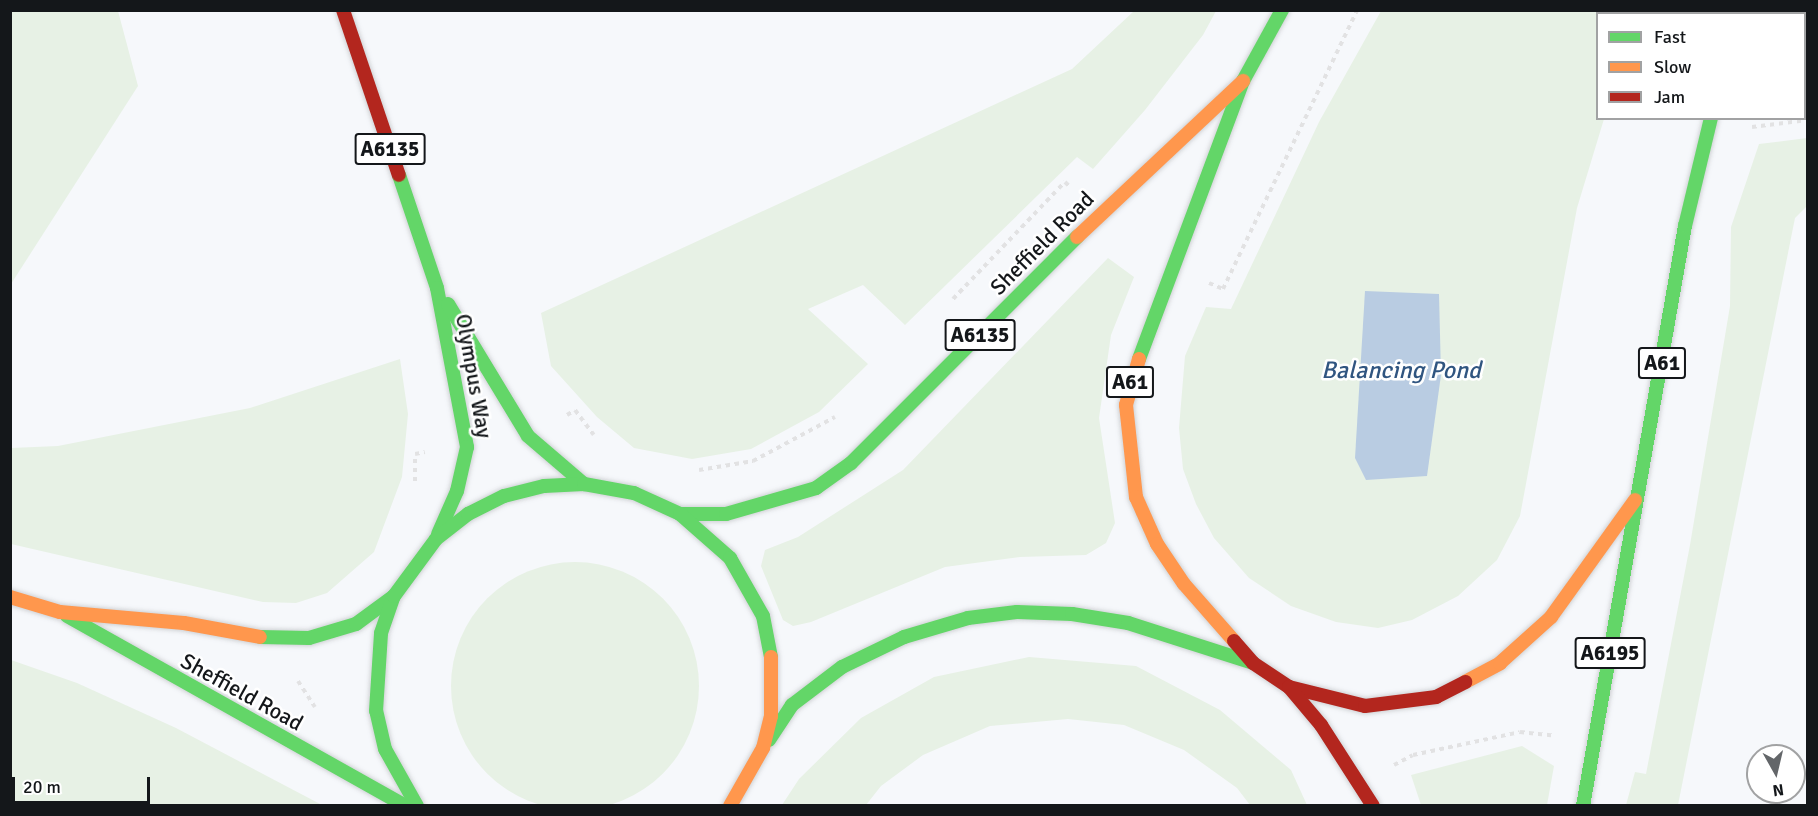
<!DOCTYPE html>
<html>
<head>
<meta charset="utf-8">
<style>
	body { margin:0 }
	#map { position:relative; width:1818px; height:816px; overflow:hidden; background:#f6f8fb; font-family:Signika,sans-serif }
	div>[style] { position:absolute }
	.green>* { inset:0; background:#e7f1e5 }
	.round { border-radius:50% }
	.water>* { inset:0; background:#b9cce2 }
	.path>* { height:4px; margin-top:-2px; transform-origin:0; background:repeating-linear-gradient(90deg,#e2e2e3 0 4.5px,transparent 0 9px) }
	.roads { filter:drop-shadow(0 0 2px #d1d3d6) drop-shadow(0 0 2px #d1d3d6) }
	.fast>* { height:14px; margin:-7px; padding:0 7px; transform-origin:7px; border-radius:7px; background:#63d668 }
	.slow>* { height:14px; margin:-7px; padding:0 7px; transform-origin:7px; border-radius:7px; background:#ff974d }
	.jam>* { height:14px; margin:-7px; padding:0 7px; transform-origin:7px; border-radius:7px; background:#b3261e }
	span { translate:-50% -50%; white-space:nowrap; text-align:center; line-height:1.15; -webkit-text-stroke:5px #fff; paint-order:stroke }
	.shield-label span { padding:2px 4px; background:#fff; border:2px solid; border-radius:4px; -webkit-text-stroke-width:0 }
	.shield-label { font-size:21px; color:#14171a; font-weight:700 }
	.street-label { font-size:22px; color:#14171a }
	.water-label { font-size:24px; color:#305580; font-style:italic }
	.frame { position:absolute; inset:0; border:12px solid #14171a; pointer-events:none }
	.legend { position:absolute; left:1596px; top:12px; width:210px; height:108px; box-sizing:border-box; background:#fff; border:2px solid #a1a2a3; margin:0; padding:8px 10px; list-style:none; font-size:18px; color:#14171a }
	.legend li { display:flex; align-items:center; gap:12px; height:30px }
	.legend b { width:30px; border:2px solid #a1a2a3 }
	.north { position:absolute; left:1746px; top:744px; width:60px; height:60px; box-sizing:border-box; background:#fff; border:2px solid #a1a2a3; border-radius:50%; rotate:172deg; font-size:16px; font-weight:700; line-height:24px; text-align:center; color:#14171a }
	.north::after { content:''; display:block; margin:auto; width:21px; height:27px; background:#636669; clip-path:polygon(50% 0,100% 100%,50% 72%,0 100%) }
	.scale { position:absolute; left:12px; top:777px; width:138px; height:27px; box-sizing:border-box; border:3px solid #14171a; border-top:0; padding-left:8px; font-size:18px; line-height:21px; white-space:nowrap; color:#14171a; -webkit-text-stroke:4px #fff; paint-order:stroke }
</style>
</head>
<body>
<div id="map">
	<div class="green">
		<div style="clip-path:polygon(11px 10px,118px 11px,138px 86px,11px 284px)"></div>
		<div style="clip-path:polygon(1134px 11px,1216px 11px,1203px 35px,1145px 110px,1093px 169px,1077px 157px,905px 325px,863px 285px,808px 309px,868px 364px,819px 412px,751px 449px,692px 459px,634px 448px,597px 417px,551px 366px,541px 313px,1072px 69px)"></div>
		<div style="clip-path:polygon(1381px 11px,1668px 11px,1598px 14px,1598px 118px,1604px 119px,1577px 208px,1520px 516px,1497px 560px,1458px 596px,1412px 620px,1378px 628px,1336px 622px,1291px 606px,1249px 578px,1214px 538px,1196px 504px,1183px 469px,1179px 428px,1185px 356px,1206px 307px,1231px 309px,1319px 122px)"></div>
		<div style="clip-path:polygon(1807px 138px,1807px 206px,1795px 218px,1678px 805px,1626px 805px,1635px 772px,1646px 774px,1690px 545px,1730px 306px,1731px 227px,1759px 144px)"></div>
		<div style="clip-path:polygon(1108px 258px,1134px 277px,1111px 335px,1099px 418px,1115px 523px,1106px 543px,1086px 555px,1020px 557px,945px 567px,811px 622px,793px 626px,783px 620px,761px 566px,765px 550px,798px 537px,903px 470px)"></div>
		<div style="clip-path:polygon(400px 359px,408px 414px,402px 477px,374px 552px,327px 593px,296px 603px,263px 602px,11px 544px,11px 448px,58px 446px,250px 408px)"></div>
		<div class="round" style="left:451px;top:562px;width:248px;height:248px"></div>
		<div style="clip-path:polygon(1029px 657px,1136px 666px,1220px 710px,1291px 770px,1307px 805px,1250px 805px,1237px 788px,1184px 750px,1124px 725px,1068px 719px,990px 726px,923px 755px,881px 786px,866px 805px,782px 805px,799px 779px,861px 718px,934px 677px)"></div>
		<div style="clip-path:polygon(11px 660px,77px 683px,176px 728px,322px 805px,11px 805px)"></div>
		<div style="clip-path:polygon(1522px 746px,1554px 766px,1547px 805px,1421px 805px,1411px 775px)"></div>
	</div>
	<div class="water">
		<div style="clip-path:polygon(1365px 291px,1439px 294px,1441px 375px,1427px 476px,1366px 480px,1355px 458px)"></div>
	</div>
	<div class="path">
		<div style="left:1752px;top:127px;width:56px;rotate:-7.1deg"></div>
		<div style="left:1209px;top:283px;width:15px;rotate:23deg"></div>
		<div style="left:1223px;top:289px;width:310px;rotate:-64.3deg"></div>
		<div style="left:953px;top:299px;width:162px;rotate:-46.3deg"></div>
		<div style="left:1065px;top:182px;width:7px;rotate:45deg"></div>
		<div style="left:567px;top:415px;width:9px;rotate:-32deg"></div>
		<div style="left:575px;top:410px;width:31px;rotate:53deg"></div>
		<div style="left:699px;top:470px;width:55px;rotate:-9.5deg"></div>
		<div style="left:753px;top:461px;width:93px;rotate:-28.2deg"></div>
		<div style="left:415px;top:481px;width:27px;rotate:-90deg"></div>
		<div style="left:415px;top:454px;width:10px;rotate:-11deg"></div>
		<div style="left:298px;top:681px;width:31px;rotate:57deg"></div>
		<div style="left:1394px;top:765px;width:21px;rotate:-28deg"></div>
		<div style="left:1413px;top:755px;width:109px;rotate:-12.1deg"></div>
		<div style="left:1520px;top:732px;width:36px;rotate:6deg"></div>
	</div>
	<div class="roads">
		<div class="fast">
			<div style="left:1761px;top:14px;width:4px;rotate:-63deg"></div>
			<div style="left:399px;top:175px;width:119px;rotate:71.4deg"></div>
			<div style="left:437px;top:288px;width:162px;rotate:79.3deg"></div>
			<div style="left:467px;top:447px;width:45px;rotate:102.8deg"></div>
			<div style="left:457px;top:491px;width:47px;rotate:113.8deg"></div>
			<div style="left:448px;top:304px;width:154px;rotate:58.8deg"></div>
			<div style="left:528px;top:436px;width:74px;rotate:40.6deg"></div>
			<div style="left:1139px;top:359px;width:297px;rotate:-69.5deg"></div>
			<div style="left:1243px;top:81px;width:81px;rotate:-61.2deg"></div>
			<div style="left:680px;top:514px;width:46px"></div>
			<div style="left:726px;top:514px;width:94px;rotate:-16.1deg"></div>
			<div style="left:816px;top:488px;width:43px;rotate:-35.5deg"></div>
			<div style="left:851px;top:463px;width:320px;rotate:-45deg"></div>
			<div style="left:67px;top:616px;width:389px;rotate:29.3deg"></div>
			<div style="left:260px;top:637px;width:49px;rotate:1.2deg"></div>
			<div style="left:309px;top:638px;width:49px;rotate:-16.6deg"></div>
			<div style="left:356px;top:624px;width:47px;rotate:-36.4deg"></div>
			<div style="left:769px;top:740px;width:42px;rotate:-56.7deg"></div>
			<div style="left:792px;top:705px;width:63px;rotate:-37.2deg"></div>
			<div style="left:842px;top:667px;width:69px;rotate:-25.8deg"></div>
			<div style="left:904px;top:637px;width:67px;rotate:-16.5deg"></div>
			<div style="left:968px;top:618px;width:49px;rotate:-7deg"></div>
			<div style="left:1017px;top:612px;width:55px;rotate:2.1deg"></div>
			<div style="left:1072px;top:614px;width:57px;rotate:9.1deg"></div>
			<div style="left:1128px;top:623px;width:131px;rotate:17.7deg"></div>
			<div style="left:417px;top:806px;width:65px;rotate:-119.3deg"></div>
			<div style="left:385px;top:749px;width:39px;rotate:-103deg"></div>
			<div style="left:376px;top:711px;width:78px;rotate:-86.3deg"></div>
			<div style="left:381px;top:633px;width:39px;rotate:-71deg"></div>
			<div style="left:394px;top:596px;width:71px;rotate:-53.6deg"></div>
			<div style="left:436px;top:539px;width:41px;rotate:-38deg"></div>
			<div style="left:468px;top:514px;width:40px;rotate:-26.6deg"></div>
			<div style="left:504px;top:496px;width:41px;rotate:-14deg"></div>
			<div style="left:544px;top:486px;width:40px;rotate:-2.9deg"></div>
			<div style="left:584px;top:484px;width:51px;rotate:10.2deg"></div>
			<div style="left:634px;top:493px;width:51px;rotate:24.5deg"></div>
			<div style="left:680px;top:514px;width:67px;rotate:41.3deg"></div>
			<div style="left:730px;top:558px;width:67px;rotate:60.4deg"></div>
			<div style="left:763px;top:616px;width:42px;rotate:79deg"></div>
			<div style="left:1583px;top:806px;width:589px;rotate:-80.03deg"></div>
			<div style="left:1685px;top:226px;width:111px;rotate:-76.5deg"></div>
		</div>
		<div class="slow">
			<div style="left:1077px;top:237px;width:228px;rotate:-43.2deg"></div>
			<div style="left:1139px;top:359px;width:48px;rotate:105.8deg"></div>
			<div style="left:1126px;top:405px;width:93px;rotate:83.8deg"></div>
			<div style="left:1136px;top:497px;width:51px;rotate:65.9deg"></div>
			<div style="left:1157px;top:544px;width:48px;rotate:56deg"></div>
			<div style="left:1184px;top:584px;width:76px;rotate:48.7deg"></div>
			<div style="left:10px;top:597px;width:52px;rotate:16.7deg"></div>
			<div style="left:60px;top:612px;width:124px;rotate:5.1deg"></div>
			<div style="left:184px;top:623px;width:77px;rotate:10.4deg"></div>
			<div style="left:1465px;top:682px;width:40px;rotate:-28deg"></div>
			<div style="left:1500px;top:663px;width:69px;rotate:-42deg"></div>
			<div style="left:1551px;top:617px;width:144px;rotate:-54.3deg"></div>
			<div style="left:730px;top:806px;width:67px;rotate:-60.4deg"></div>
			<div style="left:763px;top:748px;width:33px;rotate:-76deg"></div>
			<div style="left:771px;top:716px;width:59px;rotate:-90deg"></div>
		</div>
		<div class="jam">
			<div style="left:343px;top:10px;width:174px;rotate:71.3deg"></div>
			<div style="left:1234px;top:641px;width:29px;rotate:49deg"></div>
			<div style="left:1253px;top:663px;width:43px;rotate:33.7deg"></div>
			<div style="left:1289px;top:687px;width:78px;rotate:14deg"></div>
			<div style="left:1365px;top:706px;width:72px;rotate:-7.2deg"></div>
			<div style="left:1436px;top:697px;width:33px;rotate:-27deg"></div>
			<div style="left:1289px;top:687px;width:50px;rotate:49.9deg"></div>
			<div style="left:1321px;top:725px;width:96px;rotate:57.3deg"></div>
		</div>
	</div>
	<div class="shield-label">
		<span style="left:390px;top:149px">A6135</span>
		<span style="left:980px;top:335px">A6135</span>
		<span style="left:1662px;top:363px">A61</span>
		<span style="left:1130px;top:382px">A61</span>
		<span style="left:1610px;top:653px">A6195</span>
	</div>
	<div class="street-label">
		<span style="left:1042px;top:243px;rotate:-45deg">Sheffield Road</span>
		<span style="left:474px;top:376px;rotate:80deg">Olympus Way</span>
		<span style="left:242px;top:692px;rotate:29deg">Sheffield Road</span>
	</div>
	<div class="water-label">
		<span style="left:1401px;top:371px">Balancing Pond</span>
	</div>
	<div class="frame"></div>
	<ul class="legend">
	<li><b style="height:8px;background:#63d668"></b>Fast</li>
	<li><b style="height:8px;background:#ff974d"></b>Slow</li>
	<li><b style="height:8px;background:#b3261e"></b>Jam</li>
	</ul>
	<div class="north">N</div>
	<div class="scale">20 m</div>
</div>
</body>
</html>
